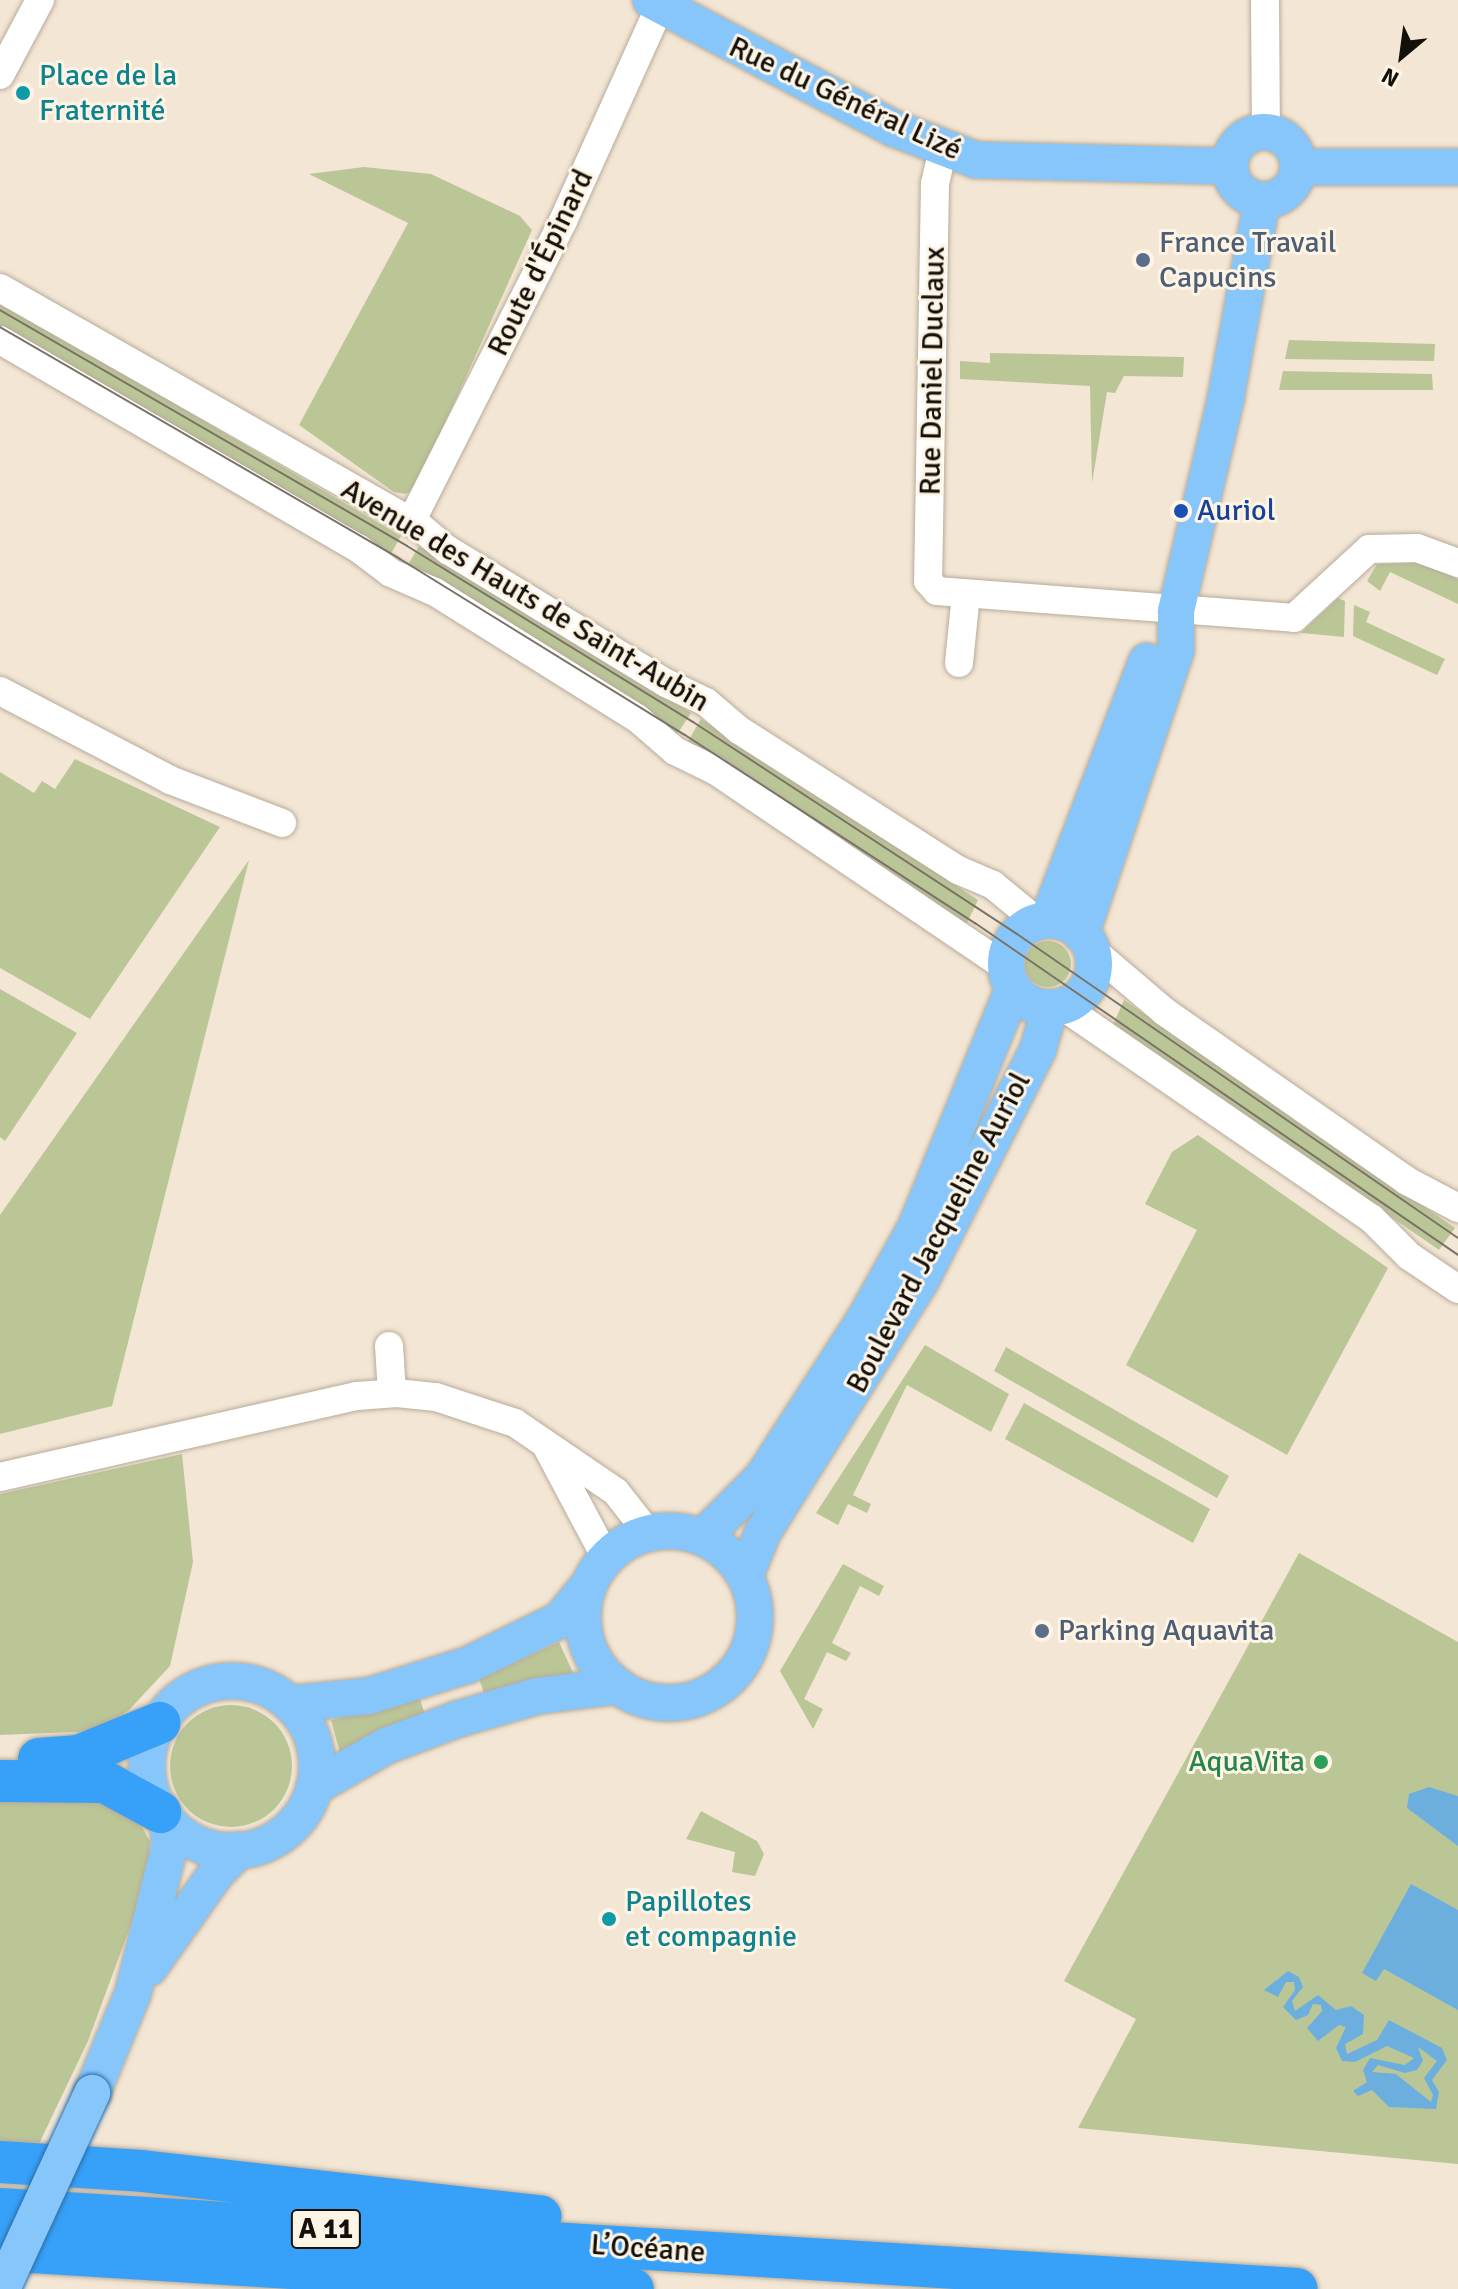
<!DOCTYPE html>
<html>
<head>
<meta charset="utf-8">
<style>
	body { margin:0 }
	#map { position:relative; width:1458px; height:2289px; overflow:hidden; background:#f3e6d4; font-family:Signika,sans-serif }
	div>[style] { position:absolute }
	.green>* { inset:0; background:#bbc697 }
	.round { border-radius:50% }
	.water>* { inset:0; background:#6cafde }
	.roads { filter:drop-shadow(0 0 2px #b7ab9a) drop-shadow(0 0 2px #b7ab9a) }
	.minor>* { height:28px; margin:-14px; padding:0 14px; transform-origin:14px; border-radius:14px; background:#fff }
	.major>* { height:36px; margin:-18px; padding:0 18px; transform-origin:18px; border-radius:18px; background:#87c6fb }
	.major>.ring { margin:-18px; padding:0; box-sizing:content-box; background:none; border:36px solid #87c6fb; border-radius:50% }
	.highway>* { height:42px; margin:-21px; padding:0 21px; transform-origin:21px; border-radius:21px; background:#37a0f8 }
	.tram>* { height:2px; margin:-1px; padding:0 1px; transform-origin:1px; border-radius:1px; background:#7a7266 }
	.bridges { filter:drop-shadow(0 0 2px #2a6da4) drop-shadow(0 0 2px #2a6da4) }
	.major-bridge>* { height:36px; margin:-18px; padding:0 18px; transform-origin:18px; border-radius:18px; background:#87c6fb }
	.dots>* { width:22px; height:22px; translate:-50% -50%; box-sizing:border-box; border:4px solid #fef4e5; border-radius:50% }
	span { translate:-50% -50%; white-space:nowrap; text-align:center; line-height:1.15; -webkit-text-stroke:6px #fef4e5; paint-order:stroke }
	.shield-label span { padding:2px 6px; background:#fef4e5; border:2px solid; border-radius:6px; -webkit-text-stroke-width:0 }
	.shield-label { font-size:28px; color:#130f09; font-weight:700 }
	.culture-label { font-size:30px; color:#0d838f }
	.left { translate:0 -50%; text-align:left }
	.street-label { font-size:30px; color:#130f09 }
	.service-label { font-size:30px; color:#4e5e75 }
	.transit-label { font-size:30px; color:#164399 }
	.leisure-label { font-size:30px; color:#27864d }
	.right { translate:-100% -50%; text-align:right }
	.north { position:absolute; left:1362px; top:16px; width:80px; height:80px; -webkit-text-stroke:6px #fef4e5; paint-order:stroke; rotate:209deg; font-size:22px; font-weight:700; line-height:32px; text-align:center; color:#130f09 }
	.north::after { content:''; display:block; margin:auto; width:28px; height:36px; background:#130f09; clip-path:polygon(50% 0,100% 100%,50% 72%,0 100%) }
</style>
</head>
<body>
<div id="map">
	<div class="green">
		<div style="clip-path:polygon(364px 167px,431px 174px,520px 216px,532px 230px,415px 490px,405px 494px,394px 492px,299px 425px,408px 223px,309px 174px)"></div>
		<div style="clip-path:polygon(0 302px,401px 536px,388px 559px,0 334px)"></div>
		<div style="clip-path:polygon(1289px 340px,1435px 344px,1434px 361px,1285px 359px)"></div>
		<div style="clip-path:polygon(990px 353px,1184px 357px,1183px 377px,1124px 376px,1115px 393px,1107px 392px,1092px 483px,1090px 386px,960px 379px,960px 361px,990px 363px)"></div>
		<div style="clip-path:polygon(1283px 371px,1432px 374px,1433px 390px,1279px 390px)"></div>
		<div style="clip-path:polygon(419px 546px,691px 713px,676px 736px,405px 570px)"></div>
		<div style="clip-path:polygon(1420px 563px,1458px 579px,1458px 604px,1390px 572px,1380px 591px,1367px 581px,1377px 564px)"></div>
		<div style="clip-path:polygon(1338px 598px,1345px 601px,1344px 637px,1301px 633px)"></div>
		<div style="clip-path:polygon(1354px 605px,1370px 612px,1366px 622px,1445px 659px,1437px 675px,1353px 636px)"></div>
		<div style="clip-path:polygon(701px 719px,978px 900px,966px 925px,687px 743px)"></div>
		<div style="clip-path:polygon(75px 759px,220px 827px,90px 1019px,0 968px,0 772px,34px 793px,42px 781px,55px 789px)"></div>
		<div style="clip-path:polygon(249px 860px,112px 1406px,0 1434px,0 1215px)"></div>
		<div class="round" style="left:1025px;top:941px;width:46px;height:46px"></div>
		<div style="clip-path:polygon(0 989px,77px 1033px,5px 1141px,0 1137px)"></div>
		<div style="clip-path:polygon(1124px 1000px,1455px 1228px,1439px 1250px,1113px 1025px)"></div>
		<div style="clip-path:polygon(1198px 1135px,1388px 1268px,1287px 1455px,1126px 1365px,1197px 1230px,1145px 1204px,1172px 1152px)"></div>
		<div style="clip-path:polygon(925px 1345px,1009px 1394px,991px 1432px,907px 1385px,853px 1495px,871px 1504px,867px 1513px,848px 1504px,838px 1525px,816px 1513px)"></div>
		<div style="clip-path:polygon(1006px 1347px,1229px 1476px,1217px 1498px,994px 1371px)"></div>
		<div style="clip-path:polygon(1024px 1403px,1210px 1509px,1193px 1543px,1005px 1439px)"></div>
		<div style="clip-path:polygon(182px 1454px,193px 1562px,170px 1666px,129px 1710px,98px 1731px,0 1735px,0 1494px)"></div>
		<div style="clip-path:polygon(1299px 1553px,1458px 1642px,1458px 2164px,1078px 2128px,1136px 2019px,1064px 1981px)"></div>
		<div style="clip-path:polygon(843px 1564px,884px 1586px,879px 1596px,860px 1586px,837px 1633px,832px 1643px,851px 1653px,846px 1661px,827px 1652px,818px 1671px,804px 1699px,823px 1709px,813px 1729px,780px 1671px)"></div>
		<div style="clip-path:polygon(559px 1642px,575px 1677px,485px 1696px,479px 1679px)"></div>
		<div style="clip-path:polygon(420px 1699px,425px 1715px,340px 1753px,331px 1720px)"></div>
		<div class="round" style="left:170px;top:1705px;width:122px;height:122px"></div>
		<div style="clip-path:polygon(108px 1795px,139px 1821px,150px 1842px,146px 1884px,88px 2041px,38px 2146px,0 2142px,0 1802px)"></div>
		<div style="clip-path:polygon(701px 1811px,757px 1841px,764px 1854px,755px 1876px,732px 1872px,735px 1852px,686px 1839px)"></div>
	</div>
	<div class="water">
		<div style="clip-path:polygon(1429px 1787px,1458px 1796px,1458px 1846px,1407px 1808px,1409px 1794px)"></div>
		<div style="clip-path:polygon(1411px 1884px,1458px 1910px,1458px 2010px,1384px 1969px,1376px 1981px,1362px 1973px)"></div>
		<div style="clip-path:polygon(evenodd,1288px 1971px,1299px 1977px,1303px 1987px,1292px 2001px,1295px 2011px,1318px 1995px,1336px 2010px,1351px 2006px,1364px 2015px,1363px 2034px,1345px 2044px,1347px 2054px,1377px 2040px,1389px 2020px,1442px 2048px,1447px 2060px,1432px 2080px,1439px 2092px,1436px 2109px,1389px 2107px,1372px 2090px,1358px 2096px,1353px 2091px,1367px 2082px,1363px 2070px,1370px 2058px,1405px 2065px,1414px 2058px,1387px 2046px,1355px 2062px,1342px 2061px,1336px 2048px,1346px 2027px,1339px 2025px,1318px 2041px,1307px 2028px,1322px 2011px,1321px 2005px,1313px 2004px,1308px 2015px,1296px 2020px,1283px 2007px,1295px 1990px,1294px 1982px,1286px 1982px,1278px 1997px,1264px 1990px,1288px 1971px,1418px 2047px,1437px 2061px,1424px 2078px,1433px 2095px,1431px 2102px,1396px 2074px,1372px 2072px,1378px 2065px,1405px 2073px,1417px 2070px,1423px 2061px,1418px 2047px)"></div>
	</div>
	<div class="roads">
		<div class="minor">
			<div style="left:1265px;top:0;width:131px;rotate:89.6deg"></div>
			<div style="left:0;top:75px;width:85px;rotate:-61.9deg"></div>
			<div style="left:943px;top:149px;width:36px;rotate:103deg"></div>
			<div style="left:935px;top:184px;width:397px;rotate:91deg"></div>
			<div style="left:928px;top:581px;width:13px;rotate:48deg"></div>
			<div style="left:937px;top:591px;width:358px;rotate:4.3deg"></div>
			<div style="left:1294px;top:618px;width:102px;rotate:-42.6deg"></div>
			<div style="left:1369px;top:549px;width:48px;rotate:-1.2deg"></div>
			<div style="left:1417px;top:548px;width:44px;rotate:20.1deg"></div>
			<div style="left:0;top:288px;width:482px;rotate:29.6deg"></div>
			<div style="left:419px;top:526px;width:38px;rotate:40deg"></div>
			<div style="left:448px;top:550px;width:255px;rotate:31.4deg"></div>
			<div style="left:666px;top:683px;width:44px;rotate:25.4deg"></div>
			<div style="left:706px;top:702px;width:43px;rotate:40.3deg"></div>
			<div style="left:739px;top:730px;width:260px;rotate:32.6deg"></div>
			<div style="left:958px;top:870px;width:38px;rotate:23deg"></div>
			<div style="left:993px;top:885px;width:58px;rotate:39.4deg"></div>
			<div style="left:0;top:340px;width:414px;rotate:30.2deg"></div>
			<div style="left:358px;top:548px;width:41px;rotate:37.1deg"></div>
			<div style="left:391px;top:573px;width:48px;rotate:23.4deg"></div>
			<div style="left:435px;top:592px;width:238px;rotate:32deg"></div>
			<div style="left:637px;top:718px;width:50px;rotate:41deg"></div>
			<div style="left:675px;top:751px;width:46px;rotate:26deg"></div>
			<div style="left:716px;top:771px;width:350px;rotate:34.1deg"></div>
			<div style="left:411px;top:522px;width:337px;rotate:-63.2deg"></div>
			<div style="left:563px;top:221px;width:236px;rotate:-65.7deg"></div>
			<div style="left:959px;top:663px;width:69px;rotate:-84.2deg"></div>
			<div style="left:0;top:691px;width:192px;rotate:27.6deg"></div>
			<div style="left:170px;top:780px;width:120px;rotate:21deg"></div>
			<div style="left:1091px;top:949px;width:97px;rotate:40.4deg"></div>
			<div style="left:1165px;top:1012px;width:295px;rotate:34.9deg"></div>
			<div style="left:1407px;top:1181px;width:58px;rotate:27.9deg"></div>
			<div style="left:1062px;top:1006px;width:375px;rotate:34.5deg"></div>
			<div style="left:1371px;top:1218px;width:54px;rotate:45deg"></div>
			<div style="left:1409px;top:1256px;width:59px;rotate:34deg"></div>
			<div style="left:389px;top:1346px;width:47px;rotate:86.3deg"></div>
			<div style="left:546px;top:1445px;width:128px;rotate:62deg"></div>
			<div style="left:0;top:1477px;width:366px;rotate:-12.8deg"></div>
			<div style="left:357px;top:1396px;width:40px;rotate:-4.3deg"></div>
			<div style="left:397px;top:1393px;width:39px;rotate:6deg"></div>
			<div style="left:436px;top:1397px;width:83px;rotate:18.2deg"></div>
			<div style="left:515px;top:1423px;width:122px;rotate:34.3deg"></div>
			<div style="left:616px;top:1492px;width:52px;rotate:52deg"></div>
		</div>
		<div class="major">
			<div style="left:651px;top:0;width:274px;rotate:27.9deg"></div>
			<div style="left:893px;top:128px;width:89px;rotate:21.1deg"></div>
			<div style="left:976px;top:160px;width:253px;rotate:1.4deg"></div>
			<div class="ring" style="left:1230px;top:132px;width:32px;height:32px"></div>
			<div style="left:1298px;top:167px;width:160px"></div>
			<div style="left:1048px;top:920px;width:277px;rotate:-69.1deg"></div>
			<div class="ring" style="left:1006px;top:920px;width:52px;height:52px"></div>
			<div style="left:1081px;top:934px;width:299px;rotate:-71.5deg"></div>
			<div style="left:1176px;top:650px;width:39px;rotate:-90deg"></div>
			<div style="left:1176px;top:611px;width:220px;rotate:-76.8deg"></div>
			<div style="left:1226px;top:397px;width:200px;rotate:-79.6deg"></div>
			<div class="ring" style="left:583px;top:1531px;width:136px;height:136px"></div>
			<div style="left:703px;top:1537px;width:85px;rotate:-45deg"></div>
			<div style="left:763px;top:1477px;width:190px;rotate:-57.2deg"></div>
			<div style="left:866px;top:1317px;width:103px;rotate:-60.9deg"></div>
			<div style="left:916px;top:1227px;width:257px;rotate:-67.8deg"></div>
			<div style="left:745px;top:1576px;width:48px;rotate:-67.8deg"></div>
			<div style="left:763px;top:1532px;width:295px;rotate:-57.9deg"></div>
			<div style="left:920px;top:1282px;width:261px;rotate:-63.1deg"></div>
			<div style="left:1038px;top:1049px;width:43px;rotate:-73.7deg"></div>
			<div class="ring" style="left:147px;top:1681px;width:134px;height:134px"></div>
			<div style="left:290px;top:1704px;width:79px;rotate:-5.8deg"></div>
			<div style="left:369px;top:1696px;width:104px;rotate:-17.4deg"></div>
			<div style="left:468px;top:1665px;width:102px;rotate:-26.1deg"></div>
			<div style="left:560px;top:1620px;width:44px;rotate:-50.5deg"></div>
			<div style="left:314px;top:1787px;width:83px;rotate:-29.7deg"></div>
			<div style="left:386px;top:1746px;width:77px;rotate:-20.6deg"></div>
			<div style="left:458px;top:1719px;width:82px;rotate:-16.2deg"></div>
			<div style="left:537px;top:1696px;width:81px;rotate:-7.1deg"></div>
			<div style="left:149px;top:1968px;width:118px;rotate:-54.7deg"></div>
			<div style="left:217px;top:1872px;width:31px;rotate:-45deg"></div>
			<div style="left:92px;top:2093px;width:108px;rotate:-67.7deg"></div>
			<div style="left:133px;top:1993px;width:148px;rotate:-76deg"></div>
			<div style="left:169px;top:1849px;width:26px;rotate:-90deg"></div>
		</div>
		<div class="highway">
			<div style="left:39px;top:1759px;width:40px;rotate:-4.3deg"></div>
			<div style="left:79px;top:1756px;width:87px;rotate:-22.4deg"></div>
			<div style="left:0;top:1781px;width:105px;rotate:0.5deg"></div>
			<div style="left:105px;top:1782px;width:63px;rotate:28.6deg"></div>
			<div style="left:0;top:2162px;width:142px;rotate:3.6deg"></div>
			<div style="left:142px;top:2171px;width:401px;rotate:6.5deg"></div>
			<div style="left:0;top:2209px;width:1299px;rotate:3.53deg"></div>
			<div style="left:0;top:2250px;width:634px;rotate:3.53deg"></div>
		</div>
	</div>
	<div class="tram">
		<div style="left:0;top:310px;width:470px;rotate:30.1deg"></div>
		<div style="left:407px;top:546px;width:336px;rotate:31.6deg"></div>
		<div style="left:693px;top:722px;width:387px;rotate:33.2deg"></div>
		<div style="left:1017px;top:934px;width:536px;rotate:34.58deg"></div>
		<div style="left:0;top:327px;width:462px;rotate:30.1deg"></div>
		<div style="left:400px;top:559px;width:335px;rotate:31.7deg"></div>
		<div style="left:685px;top:735px;width:346px;rotate:33deg"></div>
		<div style="left:975px;top:923px;width:586px;rotate:34.5deg"></div>
	</div>
	<div class="bridges">
		<div class="major-bridge">
			<div style="left:2px;top:2289px;width:216px;rotate:-65.3deg"></div>
		</div>
	</div>
	<div class="dots">
		<div style="left:23px;top:93px;background:#0f9aa8"></div>
		<div style="left:1143px;top:260px;background:#5c6f8a"></div>
		<div style="left:1181px;top:511px;background:#1a4fb4"></div>
		<div style="left:1042px;top:1631px;background:#5c6f8a"></div>
		<div style="left:1321px;top:1762px;background:#2e9e5b"></div>
		<div style="left:609px;top:1919px;background:#0f9aa8"></div>
	</div>
	<div class="shield-label">
		<span style="left:326px;top:2229px">A 11</span>
	</div>
	<div class="culture-label">
		<span class="left" style="left:39px;top:93px">Place de la<br>Fraternité</span>
		<span class="left" style="left:625px;top:1919px">Papillotes<br>et compagnie</span>
	</div>
	<div class="street-label">
		<span style="left:845px;top:99px;rotate:25deg">Rue du Général Lizé</span>
		<span style="left:541px;top:263px;rotate:-64deg">Route d'Épinard</span>
		<span style="left:933px;top:371px;rotate:-89deg">Rue Daniel Duclaux</span>
		<span style="left:525px;top:596px;rotate:31deg">Avenue des Hauts de Saint-Aubin</span>
		<span style="left:939px;top:1233px;rotate:-62deg">Boulevard Jacqueline Auriol</span>
		<span style="left:648px;top:2249px;rotate:4deg">L’Océane</span>
	</div>
	<div class="service-label">
		<span class="left" style="left:1159px;top:260px">France Travail<br>Capucins</span>
		<span class="left" style="left:1058px;top:1631px">Parking Aquavita</span>
	</div>
	<div class="transit-label">
		<span class="left" style="left:1197px;top:511px">Auriol</span>
	</div>
	<div class="leisure-label">
		<span class="right" style="left:1305px;top:1762px">AquaVita</span>
	</div>
	<div class="north">N</div>
</div>
</body>
</html>
